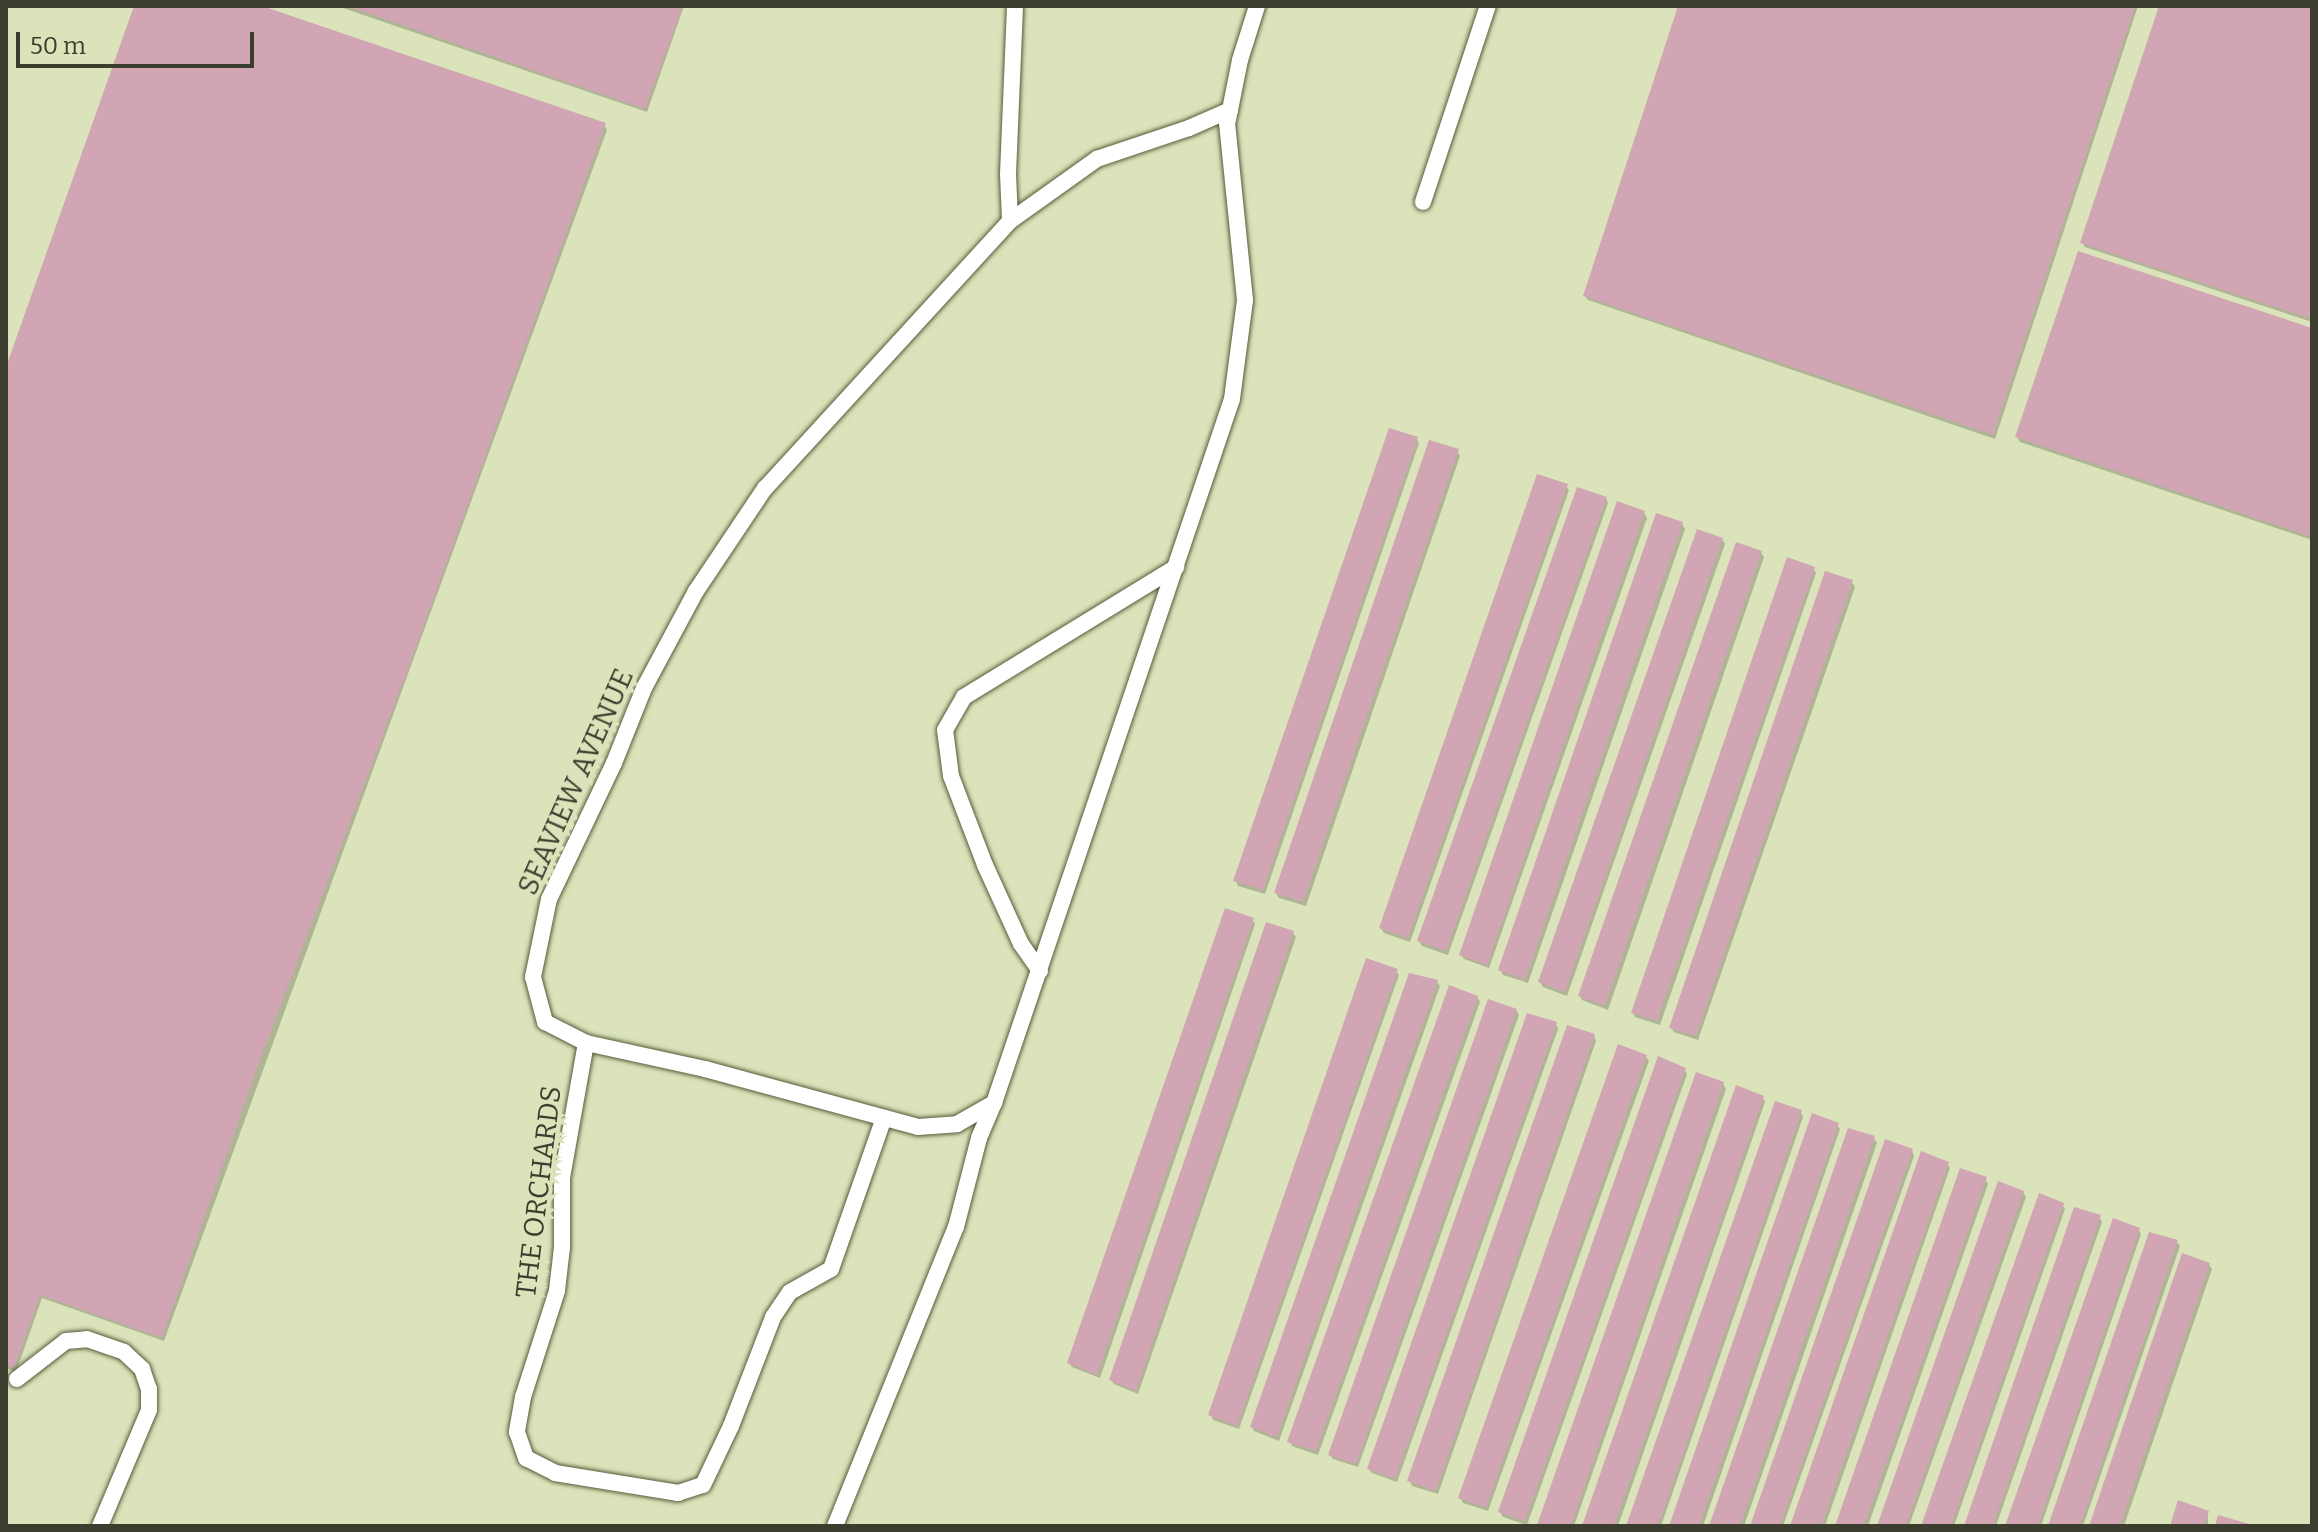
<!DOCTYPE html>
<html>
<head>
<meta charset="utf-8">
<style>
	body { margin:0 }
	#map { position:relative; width:2318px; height:1532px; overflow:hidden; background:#dae3ba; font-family:Bitter,serif }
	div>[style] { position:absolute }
	.shadow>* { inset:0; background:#0003 }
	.building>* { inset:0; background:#d1a5b3 }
	.roads { filter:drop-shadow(0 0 2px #545c38) drop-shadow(0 0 2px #545c38) }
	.lane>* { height:16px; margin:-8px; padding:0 8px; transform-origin:8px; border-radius:8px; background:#fff }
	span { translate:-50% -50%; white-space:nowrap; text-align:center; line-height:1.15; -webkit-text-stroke:8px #dae3ba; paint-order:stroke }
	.street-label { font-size:28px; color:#3b3e2e }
	.frame { position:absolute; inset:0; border:8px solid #3b3e2e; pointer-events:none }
	.scale { position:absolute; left:16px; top:32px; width:238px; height:36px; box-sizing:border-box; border:4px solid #3b3e2e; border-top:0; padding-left:10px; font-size:24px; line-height:28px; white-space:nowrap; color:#3b3e2e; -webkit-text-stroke:6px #dae3ba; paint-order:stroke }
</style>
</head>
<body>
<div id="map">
	<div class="shadow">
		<div style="clip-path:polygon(137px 6px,256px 6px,604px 125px,607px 130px,164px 1341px,42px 1298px,16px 1372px,6px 1368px,6px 368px)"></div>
		<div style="clip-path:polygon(337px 6px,684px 6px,647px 112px)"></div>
		<div style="clip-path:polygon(1681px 6px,2138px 6px,1995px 439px,1588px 300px,1585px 296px)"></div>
		<div style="clip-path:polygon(2163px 6px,2312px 6px,2312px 322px,2085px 247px,2082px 242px)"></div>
		<div style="clip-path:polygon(2312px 330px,2312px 540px,2020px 442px,2017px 437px)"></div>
		<div style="clip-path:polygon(1416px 438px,1419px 443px,1265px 894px,1238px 886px,1236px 881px)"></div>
		<div style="clip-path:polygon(1457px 451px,1460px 456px,1306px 906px,1279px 898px,1276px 893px)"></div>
		<div style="clip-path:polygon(1566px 486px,1569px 490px,1410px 942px,1384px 933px,1381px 928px)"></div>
		<div style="clip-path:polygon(1606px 498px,1608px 503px,1448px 955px,1422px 946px,1419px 941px)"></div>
		<div style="clip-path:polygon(1644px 513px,1647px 518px,1489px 968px,1464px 959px,1461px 955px)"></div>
		<div style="clip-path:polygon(1682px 524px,1685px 529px,1528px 983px,1503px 975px,1500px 970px)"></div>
		<div style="clip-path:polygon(1722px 539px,1725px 544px,1567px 996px,1543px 987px,1540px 982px)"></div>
		<div style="clip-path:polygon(1761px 553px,1764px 557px,1608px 1010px,1582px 1000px,1580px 995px)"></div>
		<div style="clip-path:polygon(1813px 568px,1816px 573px,1660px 1025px,1635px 1017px,1633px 1013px)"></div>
		<div style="clip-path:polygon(1852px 582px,1855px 587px,1698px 1040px,1674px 1032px,1671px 1028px)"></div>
		<div style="clip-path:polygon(1252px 919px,1255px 924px,1100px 1378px,1072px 1367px,1069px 1363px)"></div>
		<div style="clip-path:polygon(1293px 933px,1296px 937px,1138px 1394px,1114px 1384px,1111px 1380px)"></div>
		<div style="clip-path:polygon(1396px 971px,1399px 975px,1239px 1429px,1213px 1420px,1211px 1415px)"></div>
		<div style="clip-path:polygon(1437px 982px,1440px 986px,1279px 1441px,1254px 1431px,1252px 1426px)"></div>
		<div style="clip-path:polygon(1477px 997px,1480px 1002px,1318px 1455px,1292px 1446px,1290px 1441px)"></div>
		<div style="clip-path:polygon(1516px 1010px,1519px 1015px,1358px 1467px,1333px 1459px,1330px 1455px)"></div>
		<div style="clip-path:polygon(1556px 1024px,1558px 1029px,1397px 1482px,1372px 1473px,1369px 1469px)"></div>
		<div style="clip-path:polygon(1594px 1036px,1596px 1041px,1438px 1494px,1412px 1486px,1410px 1481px)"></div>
		<div style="clip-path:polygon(1646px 1057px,1649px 1061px,1488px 1511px,1463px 1503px,1460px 1498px)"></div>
		<div style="clip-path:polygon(1684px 1069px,1687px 1074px,1527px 1525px,1503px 1517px,1500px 1512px)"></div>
		<div style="clip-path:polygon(1697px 1075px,1723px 1084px,1726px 1089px,1574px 1526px,1540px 1526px)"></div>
		<div style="clip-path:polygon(1763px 1098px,1765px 1102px,1618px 1526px,1585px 1526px)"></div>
		<div style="clip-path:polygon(1801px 1112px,1803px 1117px,1661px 1526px,1628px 1526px)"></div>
		<div style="clip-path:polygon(1837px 1125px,1840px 1129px,1703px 1526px,1671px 1526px)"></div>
		<div style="clip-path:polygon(1874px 1138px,1877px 1143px,1744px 1526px,1711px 1526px)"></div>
		<div style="clip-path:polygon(1912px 1151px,1914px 1156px,1783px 1526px,1753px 1526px)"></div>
		<div style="clip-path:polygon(1947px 1163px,1950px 1168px,1825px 1526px,1793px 1526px)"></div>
		<div style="clip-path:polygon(1985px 1179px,1988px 1184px,1868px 1526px,1838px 1526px)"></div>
		<div style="clip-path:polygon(2023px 1192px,2026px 1197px,1909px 1526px,1879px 1526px)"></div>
		<div style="clip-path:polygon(2062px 1204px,2065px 1209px,1954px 1526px,1923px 1526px)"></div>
		<div style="clip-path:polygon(2099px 1217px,2102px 1222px,1996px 1526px,1966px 1526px)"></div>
		<div style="clip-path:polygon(2138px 1229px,2141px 1234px,2041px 1526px,2007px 1526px)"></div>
		<div style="clip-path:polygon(2177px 1242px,2180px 1246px,2083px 1526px,2050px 1526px)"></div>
		<div style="clip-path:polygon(2209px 1265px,2212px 1269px,2124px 1526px,2091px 1526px)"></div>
		<div style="clip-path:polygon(2208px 1513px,2208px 1526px,2172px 1526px)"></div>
	</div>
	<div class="building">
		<div style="clip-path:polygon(134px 6px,262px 6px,606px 123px,409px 666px,260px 1060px,162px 1338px,40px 1295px,14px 1368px,6px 1365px,6px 367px)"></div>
		<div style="clip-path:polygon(347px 6px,683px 6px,645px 109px)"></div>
		<div style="clip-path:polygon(1678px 6px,2135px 6px,1993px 435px,1583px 296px)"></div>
		<div style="clip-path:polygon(2159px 6px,2312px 6px,2312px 319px,2080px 243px)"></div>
		<div style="clip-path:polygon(2078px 251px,2312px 328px,2312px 537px,2015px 437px)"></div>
		<div style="clip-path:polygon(1389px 428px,1418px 437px,1263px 890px,1233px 881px)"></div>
		<div style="clip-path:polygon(1429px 440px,1459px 449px,1303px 902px,1274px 893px)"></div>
		<div style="clip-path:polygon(1537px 474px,1568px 484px,1408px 938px,1379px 928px)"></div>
		<div style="clip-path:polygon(1577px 487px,1607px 497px,1446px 951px,1417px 941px)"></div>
		<div style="clip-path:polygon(1617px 501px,1645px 511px,1487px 965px,1459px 955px)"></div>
		<div style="clip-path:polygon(1656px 513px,1683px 522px,1525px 980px,1498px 970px)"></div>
		<div style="clip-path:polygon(1697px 529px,1723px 538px,1565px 992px,1538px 982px)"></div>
		<div style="clip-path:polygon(1736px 542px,1762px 551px,1605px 1006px,1578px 996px)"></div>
		<div style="clip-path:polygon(1787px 557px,1815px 567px,1657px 1021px,1631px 1013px)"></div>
		<div style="clip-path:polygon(1825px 571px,1853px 580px,1696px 1036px,1669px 1028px)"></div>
		<div style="clip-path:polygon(1225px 908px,1254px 918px,1097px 1375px,1067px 1363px)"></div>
		<div style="clip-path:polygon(1266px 922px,1294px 931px,1136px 1391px,1109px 1380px)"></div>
		<div style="clip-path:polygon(1366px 958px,1398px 969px,1237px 1426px,1208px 1415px)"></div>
		<div style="clip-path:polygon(1409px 973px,1438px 980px,1277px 1437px,1250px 1427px)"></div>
		<div style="clip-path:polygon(1449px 985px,1478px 996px,1316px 1451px,1287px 1442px)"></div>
		<div style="clip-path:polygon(1488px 999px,1517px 1009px,1356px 1464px,1328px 1455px)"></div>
		<div style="clip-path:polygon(1527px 1013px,1557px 1022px,1395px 1479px,1367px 1469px)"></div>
		<div style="clip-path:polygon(1567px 1025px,1595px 1034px,1436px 1491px,1407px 1481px)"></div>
		<div style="clip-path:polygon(1618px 1044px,1647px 1055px,1486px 1508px,1458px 1498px)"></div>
		<div style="clip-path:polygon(1658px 1056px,1686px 1068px,1525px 1521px,1498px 1512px)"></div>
		<div style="clip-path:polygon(1696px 1072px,1724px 1082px,1571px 1526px,1537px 1525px)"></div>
		<div style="clip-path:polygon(1736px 1085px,1764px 1096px,1614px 1526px,1582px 1526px)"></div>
		<div style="clip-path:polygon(1775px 1101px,1802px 1110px,1658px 1526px,1626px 1526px)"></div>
		<div style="clip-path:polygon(1812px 1113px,1839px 1123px,1699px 1526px,1669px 1526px)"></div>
		<div style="clip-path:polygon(1848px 1128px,1875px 1136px,1740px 1526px,1709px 1526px)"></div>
		<div style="clip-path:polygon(1885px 1139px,1913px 1149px,1780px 1526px,1750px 1526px)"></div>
		<div style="clip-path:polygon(1921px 1151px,1949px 1162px,1821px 1526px,1790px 1526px)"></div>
		<div style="clip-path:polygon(1960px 1168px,1987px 1177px,1864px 1526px,1835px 1526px)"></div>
		<div style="clip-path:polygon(1998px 1181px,2024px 1191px,1906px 1526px,1877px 1526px)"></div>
		<div style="clip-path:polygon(2039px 1193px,2064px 1203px,1951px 1526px,1921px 1526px)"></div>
		<div style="clip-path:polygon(2074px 1207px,2101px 1215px,1993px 1526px,1964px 1526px)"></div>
		<div style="clip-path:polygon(2113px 1218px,2140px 1228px,2038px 1526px,2005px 1526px)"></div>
		<div style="clip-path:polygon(2149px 1232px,2178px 1240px,2080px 1526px,2048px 1526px)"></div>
		<div style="clip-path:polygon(2182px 1253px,2210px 1263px,2120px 1526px,2089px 1526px)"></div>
		<div style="clip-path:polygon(2178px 1500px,2209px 1511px,2204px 1526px,2170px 1526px)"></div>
		<div style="clip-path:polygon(2218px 1515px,2253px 1525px,2253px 1526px,2215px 1526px)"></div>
	</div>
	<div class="roads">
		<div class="lane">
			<div style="left:1230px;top:110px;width:45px;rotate:156.3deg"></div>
			<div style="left:1189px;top:128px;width:97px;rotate:161.4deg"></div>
			<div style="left:1097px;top:159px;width:107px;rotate:144.5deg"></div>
			<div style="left:1010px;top:221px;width:362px;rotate:132.5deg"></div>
			<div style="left:765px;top:488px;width:124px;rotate:123.8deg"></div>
			<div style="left:696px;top:591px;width:110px;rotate:118.2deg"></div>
			<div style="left:644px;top:688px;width:81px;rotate:111.8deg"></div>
			<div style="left:614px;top:763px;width:151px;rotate:115.5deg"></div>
			<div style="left:549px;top:899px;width:80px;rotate:101.6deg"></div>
			<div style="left:533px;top:977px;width:47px;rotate:75.1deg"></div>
			<div style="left:545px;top:1022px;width:46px;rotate:27.1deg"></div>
			<div style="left:586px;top:1043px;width:122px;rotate:12.3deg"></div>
			<div style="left:705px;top:1069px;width:221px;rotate:15.2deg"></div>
			<div style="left:918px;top:1127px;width:39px;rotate:-4deg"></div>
			<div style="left:957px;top:1124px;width:43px;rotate:-29.6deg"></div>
			<div style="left:994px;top:1103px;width:743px;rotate:-71.32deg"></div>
			<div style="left:1232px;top:399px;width:100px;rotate:-82.5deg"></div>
			<div style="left:1245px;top:300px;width:177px;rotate:-95.8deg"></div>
			<div style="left:1227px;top:124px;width:14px;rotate:-78deg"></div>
			<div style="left:1230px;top:110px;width:51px;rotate:-78.7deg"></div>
			<div style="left:1240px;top:60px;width:57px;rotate:-72.5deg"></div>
			<div style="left:1423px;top:202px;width:206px;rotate:-71.7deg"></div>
			<div style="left:1010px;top:221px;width:47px;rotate:-92.4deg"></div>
			<div style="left:1008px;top:174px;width:168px;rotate:-87.6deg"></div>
			<div style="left:1040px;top:971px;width:33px;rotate:-125deg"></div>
			<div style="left:1021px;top:944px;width:87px;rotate:-114.5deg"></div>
			<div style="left:985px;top:865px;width:95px;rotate:-110.9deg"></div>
			<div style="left:951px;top:776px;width:46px;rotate:-97.4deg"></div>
			<div style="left:945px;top:730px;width:38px;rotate:-60deg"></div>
			<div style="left:964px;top:697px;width:249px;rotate:-31.5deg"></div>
			<div style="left:586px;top:1043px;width:137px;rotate:100.1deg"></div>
			<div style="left:562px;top:1178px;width:69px;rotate:90deg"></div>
			<div style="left:562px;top:1247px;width:44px;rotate:96.5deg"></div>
			<div style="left:557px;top:1291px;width:111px;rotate:107.8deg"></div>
			<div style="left:523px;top:1397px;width:36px;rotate:100deg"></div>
			<div style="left:517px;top:1432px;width:28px;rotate:71deg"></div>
			<div style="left:526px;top:1458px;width:33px;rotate:27deg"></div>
			<div style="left:555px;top:1473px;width:125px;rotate:9.2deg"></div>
			<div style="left:678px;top:1493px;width:26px;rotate:-18deg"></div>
			<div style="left:703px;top:1485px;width:65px;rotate:-64.6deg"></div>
			<div style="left:731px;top:1426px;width:117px;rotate:-68.9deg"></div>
			<div style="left:773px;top:1317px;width:30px;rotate:-56deg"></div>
			<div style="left:790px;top:1292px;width:47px;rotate:-29.3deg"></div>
			<div style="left:831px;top:1269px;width:160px;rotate:-70.7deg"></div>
			<div style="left:17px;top:1379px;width:62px;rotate:-37.8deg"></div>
			<div style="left:66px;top:1341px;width:21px;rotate:-5deg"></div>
			<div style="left:87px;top:1339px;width:39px;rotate:19deg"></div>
			<div style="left:124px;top:1352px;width:25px;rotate:43deg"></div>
			<div style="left:142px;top:1369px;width:21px;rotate:71deg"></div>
			<div style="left:149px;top:1389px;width:21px;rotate:90deg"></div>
			<div style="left:149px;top:1410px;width:126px;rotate:112.9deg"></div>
			<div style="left:835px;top:1526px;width:323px;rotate:-68deg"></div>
			<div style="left:956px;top:1227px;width:92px;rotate:-75.5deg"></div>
			<div style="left:979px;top:1138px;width:38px;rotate:-67deg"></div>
		</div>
	</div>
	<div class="street-label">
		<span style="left:576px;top:782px;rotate:-66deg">SEAVIEW AVENUE</span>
		<span style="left:539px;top:1192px;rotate:-83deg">THE ORCHARDS</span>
	</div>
	<div class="frame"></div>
	<div class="scale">50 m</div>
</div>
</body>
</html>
